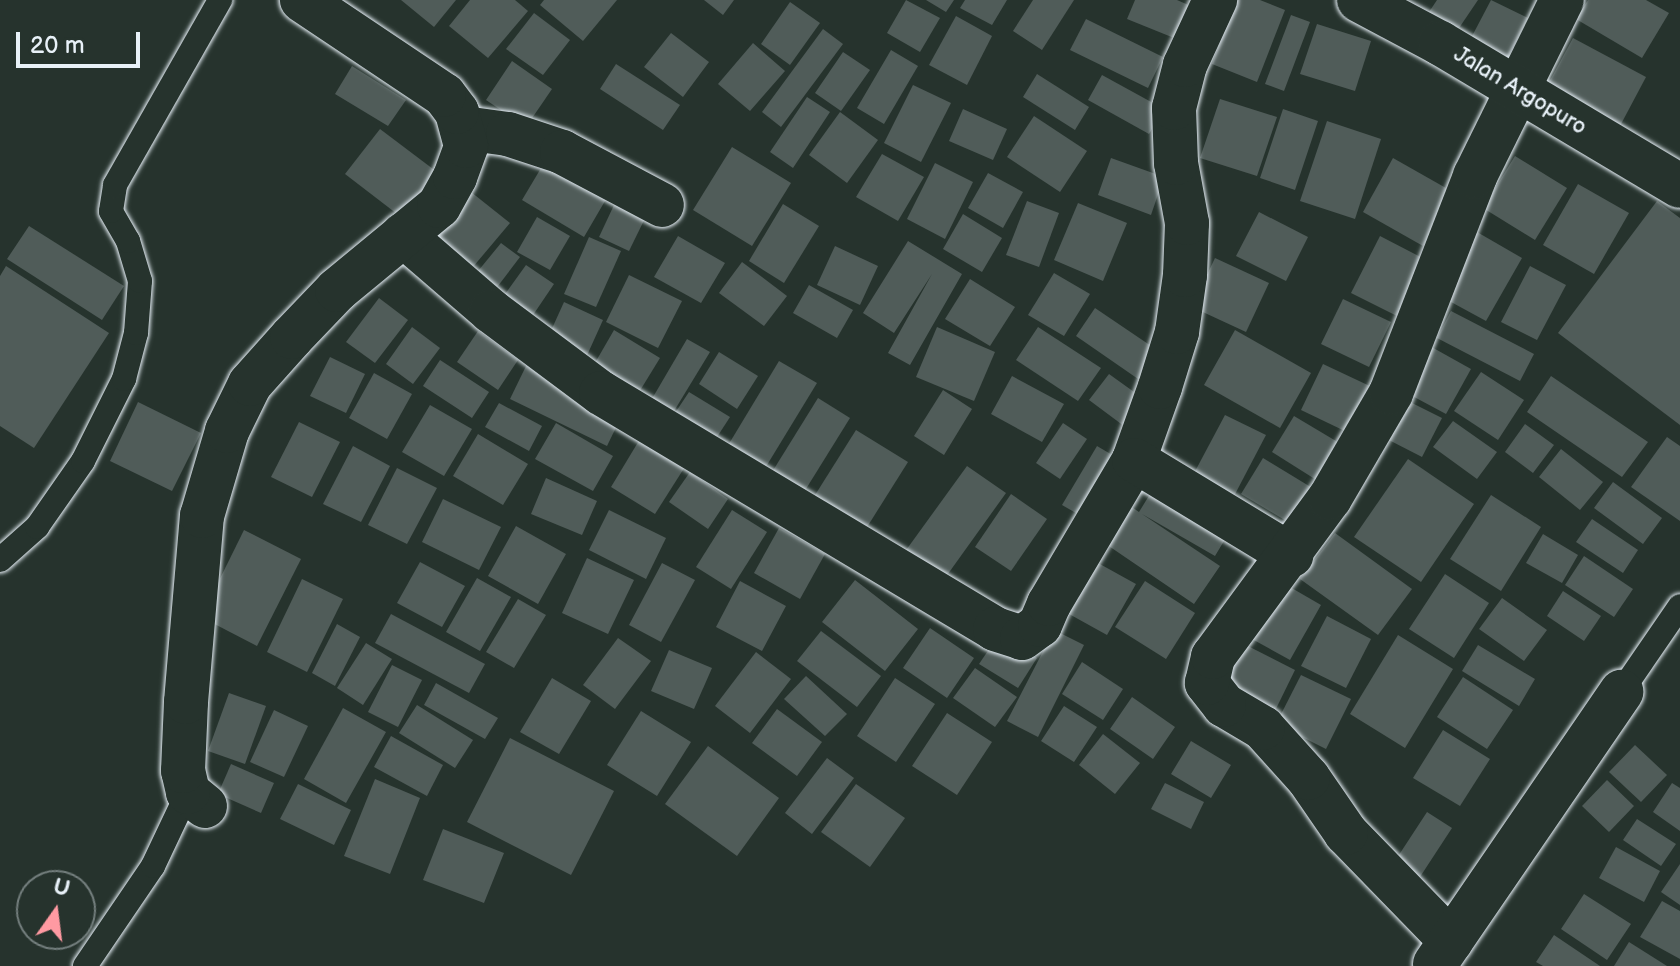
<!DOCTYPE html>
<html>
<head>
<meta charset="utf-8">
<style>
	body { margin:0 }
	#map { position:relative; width:1680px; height:966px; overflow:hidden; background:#26332d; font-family:"Balsamiq Sans",sans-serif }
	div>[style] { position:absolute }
	.building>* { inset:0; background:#505c59 }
	.roads { filter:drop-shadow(0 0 2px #e8f1f8) drop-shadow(0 0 2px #e8f1f8) }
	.service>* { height:24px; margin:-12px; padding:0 12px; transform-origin:12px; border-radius:12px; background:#26332d }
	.minor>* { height:44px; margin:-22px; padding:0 22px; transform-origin:22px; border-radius:22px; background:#26332d }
	.tertiary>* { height:44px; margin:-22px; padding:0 22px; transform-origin:22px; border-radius:22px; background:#26332d }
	span { translate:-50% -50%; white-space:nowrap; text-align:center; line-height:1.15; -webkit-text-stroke:6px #26332d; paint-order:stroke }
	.street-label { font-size:22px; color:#e8f1f8 }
	.north { position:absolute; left:16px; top:870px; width:80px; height:80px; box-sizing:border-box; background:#26332d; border:2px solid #747f7e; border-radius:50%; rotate:14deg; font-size:22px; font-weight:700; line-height:32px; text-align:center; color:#e8f1f8 }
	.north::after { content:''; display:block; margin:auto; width:28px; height:36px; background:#ff9aa2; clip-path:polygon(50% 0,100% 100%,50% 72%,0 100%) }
	.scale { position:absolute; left:16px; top:32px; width:124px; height:36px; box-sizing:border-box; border:4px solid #e8f1f8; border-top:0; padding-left:10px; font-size:24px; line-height:28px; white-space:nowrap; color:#e8f1f8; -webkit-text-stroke:6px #26332d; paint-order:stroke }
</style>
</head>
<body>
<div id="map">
	<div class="building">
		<div style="clip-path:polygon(401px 0,456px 0,434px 27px)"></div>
		<div style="clip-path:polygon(470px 0,515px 0,528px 11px,488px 58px,449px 26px)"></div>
		<div style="clip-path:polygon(544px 0,617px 0,583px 41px,540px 5px)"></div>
		<div style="clip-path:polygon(704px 0,734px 0,723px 15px)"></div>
		<div style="clip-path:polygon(906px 0,940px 18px,920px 52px,887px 33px)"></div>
		<div style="clip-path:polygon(926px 0,954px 0,946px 12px)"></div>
		<div style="clip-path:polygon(965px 0,1007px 0,992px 25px,960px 8px)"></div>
		<div style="clip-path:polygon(1033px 0,1074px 0,1042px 50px,1013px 31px)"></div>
		<div style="clip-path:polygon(1135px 0,1177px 0,1193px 7px,1179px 40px,1127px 19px)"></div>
		<div style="clip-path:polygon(1236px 0,1260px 0,1285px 10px,1257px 82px,1212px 64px)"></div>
		<div style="clip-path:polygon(1437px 0,1478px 0,1457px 31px,1429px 12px)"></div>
		<div style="clip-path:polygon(1491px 0,1528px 18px,1507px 59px,1470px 40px)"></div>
		<div style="clip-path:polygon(1588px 0,1646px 0,1669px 13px,1642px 58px,1576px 19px)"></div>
		<div style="clip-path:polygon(790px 2px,820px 23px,790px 65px,761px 44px)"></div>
		<div style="clip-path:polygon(534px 13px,570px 40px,543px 75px,506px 49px)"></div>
		<div style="clip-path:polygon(1291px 15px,1310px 22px,1284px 91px,1265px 84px)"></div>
		<div style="clip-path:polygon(956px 16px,992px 36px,967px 85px,929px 65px)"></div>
		<div style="clip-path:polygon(1086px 19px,1163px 57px,1148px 88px,1070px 50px)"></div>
		<div style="clip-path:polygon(1317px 24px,1371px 41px,1355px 91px,1300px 74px)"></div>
		<div style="clip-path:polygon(823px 29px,843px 44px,781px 127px,762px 112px)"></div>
		<div style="clip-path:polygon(671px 33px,709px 62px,683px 97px,644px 67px)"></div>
		<div style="clip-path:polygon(1573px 38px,1646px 77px,1620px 126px,1547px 86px)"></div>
		<div style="clip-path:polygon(753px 43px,785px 71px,750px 111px,718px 84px)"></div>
		<div style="clip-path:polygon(891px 50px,918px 66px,884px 124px,857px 108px)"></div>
		<div style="clip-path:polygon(843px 52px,870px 70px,841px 111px,815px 93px)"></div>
		<div style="clip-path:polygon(512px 61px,552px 89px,526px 127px,486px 100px)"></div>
		<div style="clip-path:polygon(616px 64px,680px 105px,663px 130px,600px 89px)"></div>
		<div style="clip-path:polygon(352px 66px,406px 100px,388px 126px,335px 94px)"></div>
		<div style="clip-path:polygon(1037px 74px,1089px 107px,1075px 130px,1023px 97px)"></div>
		<div style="clip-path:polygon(1102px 75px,1164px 109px,1149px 134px,1088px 100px)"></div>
		<div style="clip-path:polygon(913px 85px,951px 103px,921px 162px,884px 143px)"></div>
		<div style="clip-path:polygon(807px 97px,830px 112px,793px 168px,770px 152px)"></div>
		<div style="clip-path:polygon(1220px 99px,1277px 117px,1257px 176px,1200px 158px)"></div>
		<div style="clip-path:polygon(963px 109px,1007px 129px,993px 160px,949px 141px)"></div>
		<div style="clip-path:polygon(1283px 109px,1318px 121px,1295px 190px,1260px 178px)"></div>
		<div style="clip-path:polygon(840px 112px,878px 140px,847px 183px,809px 155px)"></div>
		<div style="clip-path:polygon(1034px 116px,1087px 151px,1060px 192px,1007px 157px)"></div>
		<div style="clip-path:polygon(1327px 121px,1381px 139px,1355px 219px,1300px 201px)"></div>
		<div style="clip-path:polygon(380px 129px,437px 172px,401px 217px,345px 174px)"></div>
		<div style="clip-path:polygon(732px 147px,791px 183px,752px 246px,693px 210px)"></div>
		<div style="clip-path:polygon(550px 153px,612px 189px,584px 237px,522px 200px)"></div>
		<div style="clip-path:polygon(882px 154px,924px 177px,898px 221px,856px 197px)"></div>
		<div style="clip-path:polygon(1515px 156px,1567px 188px,1535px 240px,1483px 208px)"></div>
		<div style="clip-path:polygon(1111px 158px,1164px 177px,1151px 215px,1098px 195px)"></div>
		<div style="clip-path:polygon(1393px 158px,1453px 192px,1423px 246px,1363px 212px)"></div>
		<div style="clip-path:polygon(935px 163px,973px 182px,945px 239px,907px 219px)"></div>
		<div style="clip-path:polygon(988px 173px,1023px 192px,1003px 228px,968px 208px)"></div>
		<div style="clip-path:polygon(1578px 184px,1629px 213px,1594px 274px,1543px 245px)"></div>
		<div style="clip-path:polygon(622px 188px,653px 202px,629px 251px,599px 237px)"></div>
		<div style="clip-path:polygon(471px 192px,510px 223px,462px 280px,423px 249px)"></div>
		<div style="clip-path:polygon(1027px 201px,1059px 213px,1039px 267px,1006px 255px)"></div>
		<div style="clip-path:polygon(1657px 201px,1680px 218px,1680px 425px,1558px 333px)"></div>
		<div style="clip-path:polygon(1078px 203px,1127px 223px,1103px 281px,1054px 260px)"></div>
		<div style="clip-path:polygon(783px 204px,819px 226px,784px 283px,749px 261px)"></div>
		<div style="clip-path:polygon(1259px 212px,1308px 237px,1286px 281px,1236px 256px)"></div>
		<div style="clip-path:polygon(963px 214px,1002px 238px,982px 272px,943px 249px)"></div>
		<div style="clip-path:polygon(537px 217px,570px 236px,550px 270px,517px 252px)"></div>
		<div style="clip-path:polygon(29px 226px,124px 286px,102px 320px,7px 259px)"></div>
		<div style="clip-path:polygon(1477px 232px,1522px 258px,1486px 321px,1440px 296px)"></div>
		<div style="clip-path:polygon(678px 236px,725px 263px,701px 303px,654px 277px)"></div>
		<div style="clip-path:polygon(1380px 236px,1436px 265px,1407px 321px,1351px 293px)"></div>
		<div style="clip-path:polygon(589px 237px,621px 251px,596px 307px,564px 294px)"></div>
		<div style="clip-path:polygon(908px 241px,962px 274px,910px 365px,888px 353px,932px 274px,894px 333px,863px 313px)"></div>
		<div style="clip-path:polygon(501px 243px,520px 257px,485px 303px,465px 287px)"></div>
		<div style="clip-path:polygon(835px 246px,878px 266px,860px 305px,817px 285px)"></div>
		<div style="clip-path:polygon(1215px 258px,1269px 283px,1246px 332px,1192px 307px)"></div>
		<div style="clip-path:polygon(742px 262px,787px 296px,764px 326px,719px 293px)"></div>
		<div style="clip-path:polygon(526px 265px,554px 284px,529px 321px,500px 301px)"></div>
		<div style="clip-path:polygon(6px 266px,109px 333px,34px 448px,0 426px,0 276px)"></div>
		<div style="clip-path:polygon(1530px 266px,1566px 285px,1537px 340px,1501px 322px)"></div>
		<div style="clip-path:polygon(1054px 273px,1090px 294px,1064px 336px,1028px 315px)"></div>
		<div style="clip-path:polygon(629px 275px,682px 301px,658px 348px,606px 322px)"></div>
		<div style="clip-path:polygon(970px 279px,1015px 307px,990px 346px,945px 319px)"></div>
		<div style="clip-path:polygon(809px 285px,853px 310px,837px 338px,793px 313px)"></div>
		<div style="clip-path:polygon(379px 298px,408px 320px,375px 363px,346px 342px)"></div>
		<div style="clip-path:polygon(1343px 299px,1391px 322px,1369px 367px,1321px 344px)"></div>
		<div style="clip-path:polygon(564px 302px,603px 320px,584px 362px,545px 344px)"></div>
		<div style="clip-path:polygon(1095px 308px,1160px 352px,1141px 381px,1076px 336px)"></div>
		<div style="clip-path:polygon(1451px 311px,1534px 354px,1520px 381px,1437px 338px)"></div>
		<div style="clip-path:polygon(412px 327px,440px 348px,413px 384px,386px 364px)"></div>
		<div style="clip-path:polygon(937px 327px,995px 352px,974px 401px,916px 377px)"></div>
		<div style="clip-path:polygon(1038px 327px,1101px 368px,1078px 401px,1016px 360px)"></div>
		<div style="clip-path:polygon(614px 330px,660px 358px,633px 402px,588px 375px)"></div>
		<div style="clip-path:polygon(1235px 330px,1311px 373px,1280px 428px,1204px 385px)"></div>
		<div style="clip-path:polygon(478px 331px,518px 360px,498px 390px,457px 362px)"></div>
		<div style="clip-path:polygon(687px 339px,710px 352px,668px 421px,646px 409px)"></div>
		<div style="clip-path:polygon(1428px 345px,1471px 369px,1446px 414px,1403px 391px)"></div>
		<div style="clip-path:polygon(719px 352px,758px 376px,737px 409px,699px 384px)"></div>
		<div style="clip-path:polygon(330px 357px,365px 374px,346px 413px,310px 396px)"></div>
		<div style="clip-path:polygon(440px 360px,489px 392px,472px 418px,423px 386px)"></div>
		<div style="clip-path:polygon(779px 361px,817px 383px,761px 475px,724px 452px)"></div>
		<div style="clip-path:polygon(527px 364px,624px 411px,607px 446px,510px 399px)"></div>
		<div style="clip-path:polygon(1323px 364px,1374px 388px,1351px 434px,1301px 410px)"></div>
		<div style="clip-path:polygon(1481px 372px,1524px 400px,1498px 440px,1454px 411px)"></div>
		<div style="clip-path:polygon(374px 373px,412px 394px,387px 439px,349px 418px)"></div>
		<div style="clip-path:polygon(1109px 374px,1148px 402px,1128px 429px,1089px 400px)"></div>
		<div style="clip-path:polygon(1012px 376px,1064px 404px,1042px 442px,991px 414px)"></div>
		<div style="clip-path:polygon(1551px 376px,1648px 442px,1622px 477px,1527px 412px)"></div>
		<div style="clip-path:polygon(943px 390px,972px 409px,944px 455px,914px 436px)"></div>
		<div style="clip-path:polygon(689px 392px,730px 417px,708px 451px,667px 425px)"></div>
		<div style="clip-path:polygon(818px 398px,850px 418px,796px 505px,764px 485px)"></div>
		<div style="clip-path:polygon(1404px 399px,1442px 418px,1422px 457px,1385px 438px)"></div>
		<div style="clip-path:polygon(138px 402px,201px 433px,172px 491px,110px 461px)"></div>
		<div style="clip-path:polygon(499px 403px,542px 426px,529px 451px,485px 427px)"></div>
		<div style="clip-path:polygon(430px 405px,472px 429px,444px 476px,402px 452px)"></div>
		<div style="clip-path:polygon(1225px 415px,1266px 435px,1233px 498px,1192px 477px)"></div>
		<div style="clip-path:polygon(1294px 416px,1341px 444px,1318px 481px,1272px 452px)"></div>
		<div style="clip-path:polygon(1453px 421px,1497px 452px,1477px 479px,1433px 447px)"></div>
		<div style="clip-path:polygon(299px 422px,340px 442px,312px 497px,271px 477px)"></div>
		<div style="clip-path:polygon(556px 423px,613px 456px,593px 491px,535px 459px)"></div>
		<div style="clip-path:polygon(1063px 423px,1087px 439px,1060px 479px,1036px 463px)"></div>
		<div style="clip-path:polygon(1525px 424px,1554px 445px,1533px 473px,1505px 452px)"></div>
		<div style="clip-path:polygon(856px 430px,908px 462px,857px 543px,805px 511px)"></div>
		<div style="clip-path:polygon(478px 434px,528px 464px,503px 505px,453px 476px)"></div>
		<div style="clip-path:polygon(643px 434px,688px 462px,655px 514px,611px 487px)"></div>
		<div style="clip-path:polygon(1667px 437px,1680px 446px,1680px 521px,1631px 487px)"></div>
		<div style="clip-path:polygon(353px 446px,390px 466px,361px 522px,323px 504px)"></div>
		<div style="clip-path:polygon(1097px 446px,1131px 466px,1095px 524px,1062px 505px)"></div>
		<div style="clip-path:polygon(1561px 449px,1603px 482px,1580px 510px,1539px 477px)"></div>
		<div style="clip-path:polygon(1263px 458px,1314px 489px,1293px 525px,1241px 494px)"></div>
		<div style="clip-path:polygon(1408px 459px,1474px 504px,1421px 582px,1354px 537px)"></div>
		<div style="clip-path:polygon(967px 466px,1006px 493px,935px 592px,896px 564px)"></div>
		<div style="clip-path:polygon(397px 468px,437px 488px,407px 544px,368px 525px)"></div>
		<div style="clip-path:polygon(690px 472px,728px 499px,708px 529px,669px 502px)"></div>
		<div style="clip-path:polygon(546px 478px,597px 501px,582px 535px,531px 514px)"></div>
		<div style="clip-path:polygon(1158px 481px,1233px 526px,1215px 556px,1142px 514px,1220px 566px,1194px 604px,1097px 538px,1123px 501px,1139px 512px)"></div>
		<div style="clip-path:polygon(1613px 482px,1662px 518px,1643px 544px,1594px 508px)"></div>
		<div style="clip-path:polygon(1011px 494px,1047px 519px,1011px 571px,975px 547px)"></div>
		<div style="clip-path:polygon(1491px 495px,1541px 527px,1501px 591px,1450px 559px)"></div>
		<div style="clip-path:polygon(443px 499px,501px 527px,479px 570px,422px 542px)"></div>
		<div style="clip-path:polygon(609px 510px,666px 538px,646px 579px,589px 550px)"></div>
		<div style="clip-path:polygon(732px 510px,767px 532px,731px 589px,696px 567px)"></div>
		<div style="clip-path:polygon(1592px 519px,1638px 550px,1623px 573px,1576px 542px)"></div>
		<div style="clip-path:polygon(516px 526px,566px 554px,538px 604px,488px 576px)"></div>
		<div style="clip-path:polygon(779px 528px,825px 554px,800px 599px,754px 573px)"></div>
		<div style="clip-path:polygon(244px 530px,301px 559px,257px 646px,201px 617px)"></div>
		<div style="clip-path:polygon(1335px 533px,1412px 589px,1378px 635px,1300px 579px)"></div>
		<div style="clip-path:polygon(1543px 534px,1578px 555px,1562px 583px,1526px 563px)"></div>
		<div style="clip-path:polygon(1584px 556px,1633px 589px,1614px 617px,1565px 585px)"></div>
		<div style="clip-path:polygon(587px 558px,634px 580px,608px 634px,562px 613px)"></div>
		<div style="clip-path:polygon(420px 562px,465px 586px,442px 627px,397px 603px)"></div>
		<div style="clip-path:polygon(662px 563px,695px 580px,661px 642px,629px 625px)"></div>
		<div style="clip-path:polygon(1098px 563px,1136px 584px,1107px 635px,1069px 614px)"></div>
		<div style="clip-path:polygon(1445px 574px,1489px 603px,1454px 658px,1409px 629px)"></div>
		<div style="clip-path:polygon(477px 578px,511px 597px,480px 651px,446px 632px)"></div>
		<div style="clip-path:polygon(302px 579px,343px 599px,307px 672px,267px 652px)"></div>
		<div style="clip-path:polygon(855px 580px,918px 629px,885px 671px,822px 622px)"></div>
		<div style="clip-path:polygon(740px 581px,786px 606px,762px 651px,716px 627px)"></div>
		<div style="clip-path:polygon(1145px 581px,1195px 613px,1166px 659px,1115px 627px)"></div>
		<div style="clip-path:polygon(1283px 583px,1321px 605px,1290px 660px,1252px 639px)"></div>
		<div style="clip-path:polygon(1563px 591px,1601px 616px,1584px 641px,1547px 616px)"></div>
		<div style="clip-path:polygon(1502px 598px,1547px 630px,1524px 661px,1479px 629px)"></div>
		<div style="clip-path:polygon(518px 599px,546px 615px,514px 668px,486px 652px)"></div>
		<div style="clip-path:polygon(391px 614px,485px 664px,469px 693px,375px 643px)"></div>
		<div style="clip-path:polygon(1327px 616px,1371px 639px,1346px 688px,1301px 666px)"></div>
		<div style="clip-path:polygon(337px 624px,360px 637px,335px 686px,312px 673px)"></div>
		<div style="clip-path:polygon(930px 628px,974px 658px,947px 698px,903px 668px)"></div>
		<div style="clip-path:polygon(1054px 630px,1084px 645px,1038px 737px,1007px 721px)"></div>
		<div style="clip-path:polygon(821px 631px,881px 676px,857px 707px,797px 661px)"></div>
		<div style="clip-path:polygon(1000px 633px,1037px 658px,1018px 688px,979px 664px)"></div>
		<div style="clip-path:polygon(1398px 635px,1453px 669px,1405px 748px,1350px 714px)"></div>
		<div style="clip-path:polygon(618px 638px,651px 661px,615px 709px,583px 685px)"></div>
		<div style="clip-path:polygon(366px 643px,392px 659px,363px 705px,337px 688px)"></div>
		<div style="clip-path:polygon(1242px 643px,1295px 670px,1271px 719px,1217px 693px)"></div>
		<div style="clip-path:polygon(1478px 645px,1535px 679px,1519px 706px,1462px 671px)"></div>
		<div style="clip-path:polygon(669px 650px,712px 668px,694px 709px,651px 691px)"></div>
		<div style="clip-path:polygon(756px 652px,791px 679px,750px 733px,715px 706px)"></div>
		<div style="clip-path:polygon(1082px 662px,1123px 689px,1103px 720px,1062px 694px)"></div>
		<div style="clip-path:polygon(392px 665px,422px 680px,398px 727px,368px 712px)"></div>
		<div style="clip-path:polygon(975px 668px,1017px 697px,995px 727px,953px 698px)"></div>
		<div style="clip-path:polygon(1301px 675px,1351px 699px,1326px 749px,1276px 724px)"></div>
		<div style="clip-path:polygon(806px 676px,847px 714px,825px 736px,784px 699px)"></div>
		<div style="clip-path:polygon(1463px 677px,1513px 710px,1487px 749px,1437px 717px)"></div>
		<div style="clip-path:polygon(552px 678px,591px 701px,559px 754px,520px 732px)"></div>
		<div style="clip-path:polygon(895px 678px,935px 704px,896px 762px,857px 736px)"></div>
		<div style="clip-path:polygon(436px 683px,498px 718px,485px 739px,424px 705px)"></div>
		<div style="clip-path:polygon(229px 693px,266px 706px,245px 764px,208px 751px)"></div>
		<div style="clip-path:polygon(1132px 697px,1175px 727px,1153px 759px,1110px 729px)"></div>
		<div style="clip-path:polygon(417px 705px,473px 740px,455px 768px,399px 733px)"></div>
		<div style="clip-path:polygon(1064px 706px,1097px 727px,1074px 762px,1041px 741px)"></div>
		<div style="clip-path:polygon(343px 708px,386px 732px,346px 803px,304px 779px)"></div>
		<div style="clip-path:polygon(777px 709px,822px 742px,797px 776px,752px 743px)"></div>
		<div style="clip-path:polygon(274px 710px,308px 726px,284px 777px,250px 762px)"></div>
		<div style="clip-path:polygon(641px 711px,691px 742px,657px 796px,607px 765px)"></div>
		<div style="clip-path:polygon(947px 713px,992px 742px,957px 795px,912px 766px)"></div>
		<div style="clip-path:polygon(1443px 730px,1490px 759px,1460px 806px,1413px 778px)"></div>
		<div style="clip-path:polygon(1103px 734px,1140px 763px,1115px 794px,1079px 765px)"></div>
		<div style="clip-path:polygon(391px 736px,443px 765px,427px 796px,374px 767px)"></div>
		<div style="clip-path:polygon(510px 738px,614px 791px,571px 875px,467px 822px)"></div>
		<div style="clip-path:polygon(1191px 741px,1231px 765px,1211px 798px,1171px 774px)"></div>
		<div style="clip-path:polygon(1635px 745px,1667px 775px,1641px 802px,1609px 772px)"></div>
		<div style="clip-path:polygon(708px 746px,779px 798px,737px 856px,665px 804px)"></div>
		<div style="clip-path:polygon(827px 758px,854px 778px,812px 834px,785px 813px)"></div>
		<div style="clip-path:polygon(231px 764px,274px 783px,261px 813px,218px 794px)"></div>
		<div style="clip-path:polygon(375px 779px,420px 798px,390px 874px,344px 856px)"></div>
		<div style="clip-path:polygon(1607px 780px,1634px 806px,1609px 832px,1582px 806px)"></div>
		<div style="clip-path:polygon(1165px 783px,1204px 802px,1191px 829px,1151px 809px)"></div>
		<div style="clip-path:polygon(1672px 783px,1680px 788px,1680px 831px,1653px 812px)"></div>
		<div style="clip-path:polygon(298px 784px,351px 810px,334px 845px,280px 819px)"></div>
		<div style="clip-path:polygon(856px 784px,905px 818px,870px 867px,821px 832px)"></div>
		<div style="clip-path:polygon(1427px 812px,1452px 828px,1418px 880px,1393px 864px)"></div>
		<div style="clip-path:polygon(1637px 819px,1676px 844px,1661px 866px,1623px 840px)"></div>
		<div style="clip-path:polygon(443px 829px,504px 853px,484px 903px,423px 880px)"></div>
		<div style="clip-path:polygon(1616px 847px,1660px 871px,1644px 902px,1599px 878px)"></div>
		<div style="clip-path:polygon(1680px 864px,1680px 905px,1661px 892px)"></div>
		<div style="clip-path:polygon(1584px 894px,1631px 924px,1607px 960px,1561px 929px)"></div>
		<div style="clip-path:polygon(1662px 901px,1680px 911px,1680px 959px,1640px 937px)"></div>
		<div style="clip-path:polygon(1554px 935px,1600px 966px,1543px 966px,1536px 962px)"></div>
		<div style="clip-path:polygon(1629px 942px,1667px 966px,1614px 966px)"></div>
	</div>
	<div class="roads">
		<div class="service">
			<div style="left:0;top:560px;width:50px;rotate:-41.7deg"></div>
			<div style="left:37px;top:527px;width:80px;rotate:-55.1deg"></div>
			<div style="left:83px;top:461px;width:92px;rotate:-63.4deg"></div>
			<div style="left:124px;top:379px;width:48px;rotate:-75.4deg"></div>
			<div style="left:136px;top:333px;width:52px;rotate:-85.6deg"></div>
			<div style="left:140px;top:281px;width:42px;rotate:-106.7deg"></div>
			<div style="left:128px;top:241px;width:34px;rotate:-120deg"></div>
			<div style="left:111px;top:211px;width:26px;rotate:-81deg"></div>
			<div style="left:115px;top:185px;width:213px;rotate:-60.4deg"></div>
			<div style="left:1621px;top:692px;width:104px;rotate:-55.5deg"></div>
			<div style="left:85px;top:966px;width:121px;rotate:-55.8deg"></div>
			<div style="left:153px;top:866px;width:82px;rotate:-64.7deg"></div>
		</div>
		<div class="minor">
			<div style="left:464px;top:128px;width:44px;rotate:7.8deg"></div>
			<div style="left:508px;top:134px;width:57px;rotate:18.4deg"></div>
			<div style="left:562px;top:152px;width:113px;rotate:27.9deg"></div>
			<div style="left:403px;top:235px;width:116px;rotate:40.8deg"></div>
			<div style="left:491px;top:311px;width:137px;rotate:36.7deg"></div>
			<div style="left:601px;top:393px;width:459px;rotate:30.9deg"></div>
			<div style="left:995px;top:629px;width:28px;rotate:18deg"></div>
			<div style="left:1022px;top:638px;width:22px;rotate:-36deg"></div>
			<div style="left:1040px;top:625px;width:23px;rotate:-67deg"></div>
			<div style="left:1049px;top:604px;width:167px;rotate:-59.4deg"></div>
			<div style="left:1134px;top:460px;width:77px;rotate:-70.4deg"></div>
			<div style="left:1160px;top:387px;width:58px;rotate:-72.8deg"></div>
			<div style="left:1177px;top:332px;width:58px;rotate:-82deg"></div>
			<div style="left:1185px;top:275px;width:52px;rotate:-87.8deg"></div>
			<div style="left:1187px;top:223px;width:61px;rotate:-100.4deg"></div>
			<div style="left:1176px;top:163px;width:55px;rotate:-92.1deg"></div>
			<div style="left:1174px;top:108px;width:44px;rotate:-75.7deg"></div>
			<div style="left:1185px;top:65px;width:72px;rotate:-65.2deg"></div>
			<div style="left:1134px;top:460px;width:184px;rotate:31.2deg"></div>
			<div style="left:205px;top:806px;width:22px;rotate:-141deg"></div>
			<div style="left:188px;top:792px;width:22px;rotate:-103deg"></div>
			<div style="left:183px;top:771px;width:69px;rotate:-87.5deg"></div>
			<div style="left:186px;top:702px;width:187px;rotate:-85.1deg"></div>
			<div style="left:202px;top:516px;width:89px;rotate:-73.6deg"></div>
			<div style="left:227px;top:431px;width:52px;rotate:-63.9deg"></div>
			<div style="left:250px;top:384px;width:63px;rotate:-48.2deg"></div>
			<div style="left:292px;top:337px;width:65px;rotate:-46.2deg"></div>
			<div style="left:337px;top:290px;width:132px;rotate:-39.5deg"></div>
			<div style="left:439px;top:206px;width:33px;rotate:-61deg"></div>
			<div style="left:455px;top:177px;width:33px;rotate:-70deg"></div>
			<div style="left:466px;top:146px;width:35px;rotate:-105deg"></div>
			<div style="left:457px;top:112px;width:21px;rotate:-127deg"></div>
			<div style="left:444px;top:95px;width:171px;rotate:-146.2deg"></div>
			<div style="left:1451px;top:941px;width:151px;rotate:-134.2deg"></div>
			<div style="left:1346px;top:833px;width:67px;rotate:-124.6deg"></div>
			<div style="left:1308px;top:778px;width:67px;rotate:-132deg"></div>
			<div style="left:1263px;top:728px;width:45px;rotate:-149.5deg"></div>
			<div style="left:1224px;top:705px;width:28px;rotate:-128deg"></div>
			<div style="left:1207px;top:683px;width:27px;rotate:-77deg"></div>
			<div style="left:1213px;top:657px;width:197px;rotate:-53.7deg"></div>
			<div style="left:1330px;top:498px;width:121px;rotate:-59.8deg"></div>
			<div style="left:1391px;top:393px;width:233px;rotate:-68.8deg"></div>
			<div style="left:1475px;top:176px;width:196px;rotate:-63.7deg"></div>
			<div style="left:1435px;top:964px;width:330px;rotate:-55.6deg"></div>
		</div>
		<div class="tertiary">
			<div style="left:1359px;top:0;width:92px;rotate:28deg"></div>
			<div style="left:1440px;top:43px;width:279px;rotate:30.8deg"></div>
		</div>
	</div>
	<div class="street-label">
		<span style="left:1520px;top:91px;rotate:31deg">Jalan Argopuro</span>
	</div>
	<div class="north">U</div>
	<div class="scale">20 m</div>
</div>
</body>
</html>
